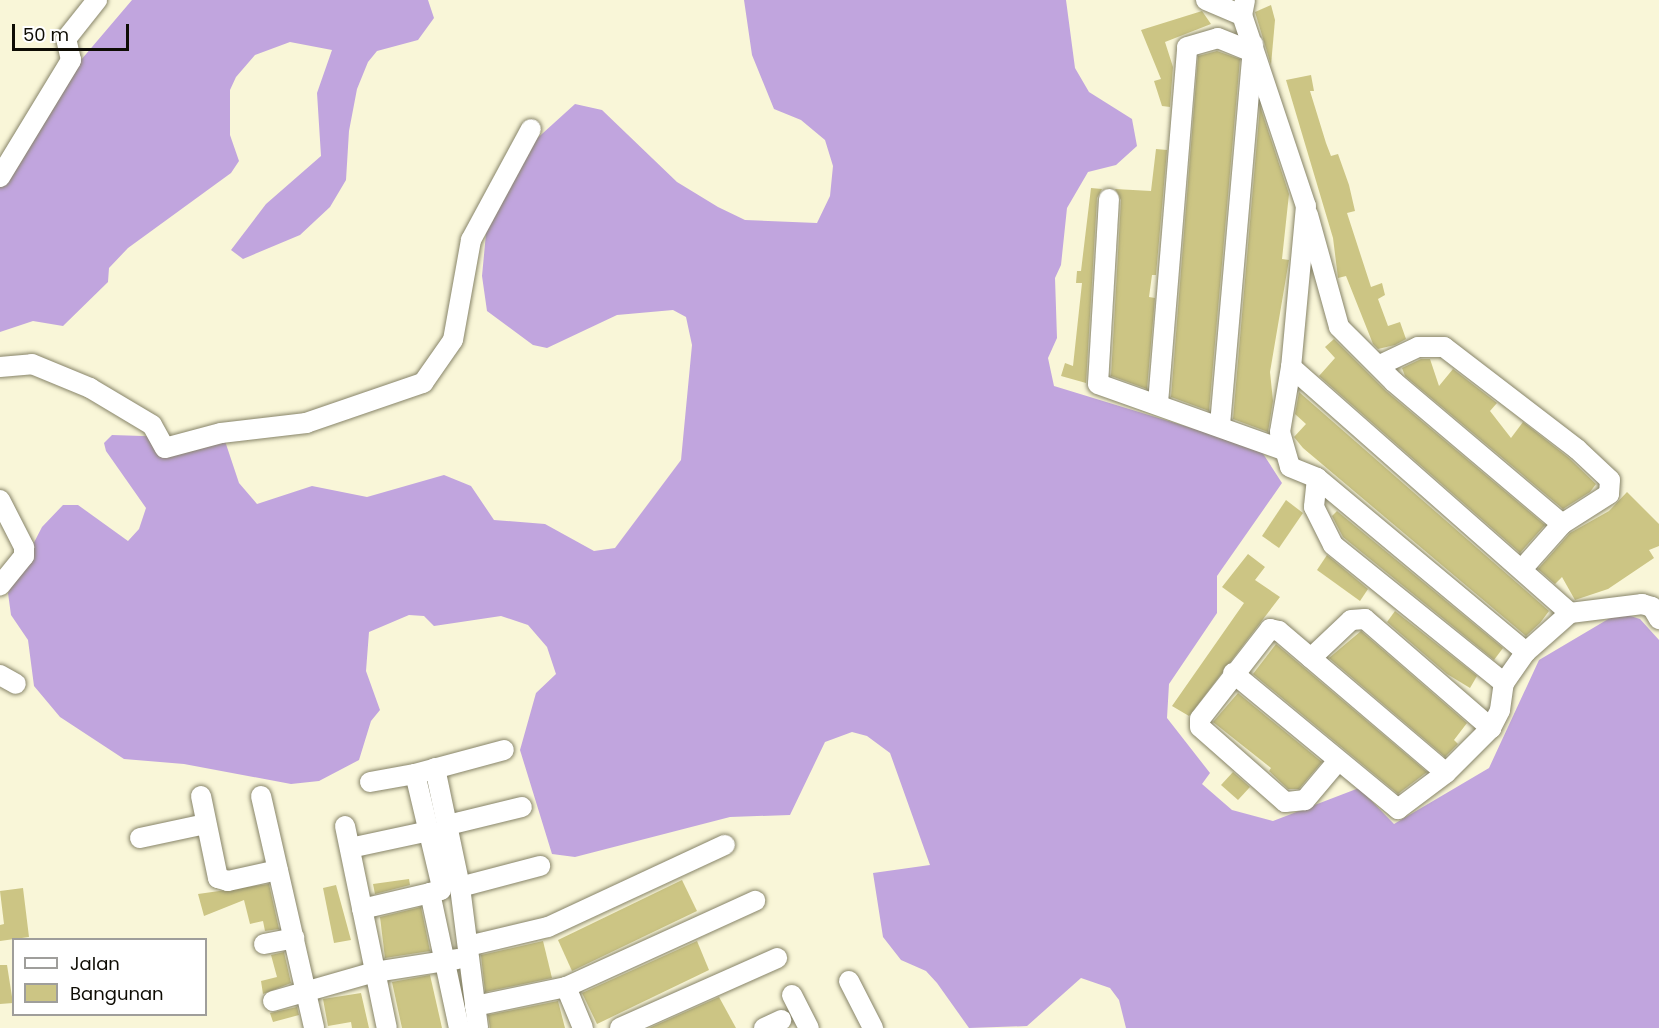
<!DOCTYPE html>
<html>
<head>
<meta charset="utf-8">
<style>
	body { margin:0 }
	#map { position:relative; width:1659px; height:1028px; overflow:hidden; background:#f9f6d8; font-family:Poppins,sans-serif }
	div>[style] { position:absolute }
	.forest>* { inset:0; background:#c1a5de }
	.building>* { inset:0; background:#ccc584 }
	.roads { filter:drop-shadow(0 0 2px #878469) drop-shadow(0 0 2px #878469) }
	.street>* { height:20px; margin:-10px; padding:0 10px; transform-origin:10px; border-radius:10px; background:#fff }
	span { translate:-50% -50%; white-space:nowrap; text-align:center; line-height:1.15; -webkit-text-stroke:5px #fff; paint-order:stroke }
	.legend { position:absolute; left:12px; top:938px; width:195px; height:78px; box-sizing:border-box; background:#fff; border:2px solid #9f9e9b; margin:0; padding:8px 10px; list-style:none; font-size:18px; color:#0e0c04 }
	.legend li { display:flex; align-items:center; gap:12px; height:30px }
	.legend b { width:30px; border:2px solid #9f9e9b }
	.scale { position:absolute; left:12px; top:24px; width:117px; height:27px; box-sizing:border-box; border:3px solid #0e0c04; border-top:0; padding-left:8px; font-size:18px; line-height:21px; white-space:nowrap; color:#0e0c04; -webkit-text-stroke:4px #fff; paint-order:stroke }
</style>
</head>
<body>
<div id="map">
	<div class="forest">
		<div style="clip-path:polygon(132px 0,428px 0,434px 18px,418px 40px,377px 51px,368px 62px,357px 89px,349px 131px,346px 180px,330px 207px,300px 235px,243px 259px,231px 250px,266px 204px,321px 156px,317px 93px,332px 50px,290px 42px,255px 55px,236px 77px,230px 90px,230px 135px,239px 161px,231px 173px,128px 248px,109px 268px,108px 282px,63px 326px,33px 321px,0 332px,0 178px,41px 107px)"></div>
		<div style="clip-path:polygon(744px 0,1066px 0,1075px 68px,1089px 92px,1132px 119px,1137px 146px,1116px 165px,1088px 172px,1067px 208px,1061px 265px,1055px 278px,1057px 338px,1048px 358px,1054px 386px,1260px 449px,1282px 483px,1217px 576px,1217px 613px,1169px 684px,1167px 718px,1210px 773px,1202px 784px,1232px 810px,1273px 821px,1359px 788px,1394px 824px,1489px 768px,1539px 660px,1610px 618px,1624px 614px,1640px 619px,1659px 640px,1659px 1028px,1126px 1028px,1119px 1000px,1110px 988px,1081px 978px,1027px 1026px,969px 1028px,937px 983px,926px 971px,901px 960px,883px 937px,873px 873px,930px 865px,890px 753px,867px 736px,852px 732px,825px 742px,790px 815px,730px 817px,575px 857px,552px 854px,520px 750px,536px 693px,556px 674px,547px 647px,528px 625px,501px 616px,434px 626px,424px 616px,409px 615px,369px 632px,366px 671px,380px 710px,371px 721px,359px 760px,319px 781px,291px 784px,184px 764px,124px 759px,60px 717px,34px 686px,28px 640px,11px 615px,8px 593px,42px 527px,63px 505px,78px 505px,128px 541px,139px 529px,146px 508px,106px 451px,104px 443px,112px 435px,173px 437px,219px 423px,239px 483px,257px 504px,312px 486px,367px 497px,444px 475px,471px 486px,494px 520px,545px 524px,594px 551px,615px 548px,681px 460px,692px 345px,686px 317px,673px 310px,617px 315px,547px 348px,533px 345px,487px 311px,482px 276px,487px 223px,532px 143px,575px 104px,602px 110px,677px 182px,718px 207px,745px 220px,817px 223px,830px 196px,833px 166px,825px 140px,801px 120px,774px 109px,752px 55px)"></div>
	</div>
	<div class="building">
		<div style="clip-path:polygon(1271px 5px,1275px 20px,1271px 65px,1255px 12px)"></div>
		<div style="clip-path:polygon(1202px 11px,1211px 24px,1165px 42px,1173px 67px,1170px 107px,1162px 106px,1154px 81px,1161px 79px,1141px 30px)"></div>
		<div style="clip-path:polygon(1217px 51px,1240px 59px,1209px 411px,1171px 397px,1198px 56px)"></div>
		<div style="clip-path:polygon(1311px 75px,1314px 91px,1310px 91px,1326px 143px,1331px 156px,1338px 154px,1349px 185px,1355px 211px,1347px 213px,1371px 287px,1382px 283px,1385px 295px,1378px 299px,1388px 326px,1400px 322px,1406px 339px,1395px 345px,1378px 349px,1373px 344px,1346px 276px,1338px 278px,1333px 238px,1286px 80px)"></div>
		<div style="clip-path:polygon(1260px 106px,1289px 194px,1282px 259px,1289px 260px,1270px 372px,1273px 401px,1268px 432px,1233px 419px)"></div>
		<div style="clip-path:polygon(1156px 149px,1167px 150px,1156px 275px,1152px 275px,1149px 297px,1155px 298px,1147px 389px,1111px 376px,1121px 200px,1115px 189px,1151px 191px)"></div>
		<div style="clip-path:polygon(1091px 188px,1102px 189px,1097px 198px,1086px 383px,1061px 376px,1065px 363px,1073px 366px,1082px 283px,1076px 283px,1077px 271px,1081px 271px)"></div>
		<div style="clip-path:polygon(1334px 339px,1386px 391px,1545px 525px,1520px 553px,1319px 376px,1335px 358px,1325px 347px)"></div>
		<div style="clip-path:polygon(1421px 359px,1430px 359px,1439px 386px,1453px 369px,1497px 403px,1490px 411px,1511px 438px,1523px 422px,1569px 458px,1596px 484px,1590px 492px,1563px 509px,1405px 376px,1402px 368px)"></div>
		<div style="clip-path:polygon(1299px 392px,1549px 611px,1540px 623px,1526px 636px,1303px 448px,1294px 437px,1306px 424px,1295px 414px)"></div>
		<div style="clip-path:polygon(1627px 492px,1659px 524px,1659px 546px,1649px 550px,1654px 558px,1608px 589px,1575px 600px,1562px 577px,1555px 584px,1538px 569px,1570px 533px,1609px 511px)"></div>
		<div style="clip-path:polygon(1286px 500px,1303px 513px,1279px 548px,1262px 536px)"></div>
		<div style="clip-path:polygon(1337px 511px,1503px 648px,1494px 660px,1343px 537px,1332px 516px)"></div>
		<div style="clip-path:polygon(1248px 554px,1265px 567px,1255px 580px,1280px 597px,1189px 716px,1172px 706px,1244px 603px,1222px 587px)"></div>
		<div style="clip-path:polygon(1327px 555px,1368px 589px,1360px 601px,1317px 570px)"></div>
		<div style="clip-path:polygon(1395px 611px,1477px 676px,1470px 688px,1447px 674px,1387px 622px)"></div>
		<div style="clip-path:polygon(1361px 631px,1467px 723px,1454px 740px,1458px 744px,1445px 757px,1329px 658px)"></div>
		<div style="clip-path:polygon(1276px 644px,1427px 772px,1398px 794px,1253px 674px)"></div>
		<div style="clip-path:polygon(1238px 693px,1322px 762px,1299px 789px,1288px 789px,1269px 771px,1271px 768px,1213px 722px)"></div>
		<div style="clip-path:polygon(1233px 772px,1250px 787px,1238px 800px,1221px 785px)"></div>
		<div style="clip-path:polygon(409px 879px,410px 885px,375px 894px,373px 884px)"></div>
		<div style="clip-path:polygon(682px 880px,697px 911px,572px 971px,558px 940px)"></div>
		<div style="clip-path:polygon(269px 884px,279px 929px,265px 931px,263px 921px,250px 924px,244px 900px,204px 916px,198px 894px)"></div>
		<div style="clip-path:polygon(336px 885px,351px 940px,334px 943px,323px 888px)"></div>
		<div style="clip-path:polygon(23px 888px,29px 937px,0 941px,0 925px,4px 924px,0 891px)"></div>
		<div style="clip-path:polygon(421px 907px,430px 951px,385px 958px,380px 917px)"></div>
		<div style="clip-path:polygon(543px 941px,552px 978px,485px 992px,481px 955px)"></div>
		<div style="clip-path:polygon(697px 941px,709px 970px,597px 1024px,582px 993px)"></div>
		<div style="clip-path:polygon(284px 952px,291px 983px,263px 994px,261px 981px,277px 977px,271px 955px)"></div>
		<div style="clip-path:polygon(0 965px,7px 965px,13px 1003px,0 1004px)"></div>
		<div style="clip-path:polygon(430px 975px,442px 1028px,402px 1028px,392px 982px)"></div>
		<div style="clip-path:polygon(361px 993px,369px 1028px,352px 1028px,351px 1022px,328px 1026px,323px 999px)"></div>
		<div style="clip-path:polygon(719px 997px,736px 1028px,649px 1028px)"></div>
		<div style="clip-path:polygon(558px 1001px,565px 1028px,490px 1028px,488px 1015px)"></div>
		<div style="clip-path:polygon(297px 1007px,299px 1015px,273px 1022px,270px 1013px)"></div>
	</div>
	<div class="roads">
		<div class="street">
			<div style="left:1206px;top:0;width:39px;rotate:23deg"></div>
			<div style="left:1245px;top:0;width:15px;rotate:101deg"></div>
			<div style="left:1242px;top:15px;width:201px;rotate:71.5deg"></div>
			<div style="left:1306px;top:206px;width:162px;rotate:95.3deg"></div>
			<div style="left:1291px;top:367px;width:372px;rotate:41.4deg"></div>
			<div style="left:1570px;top:613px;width:73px;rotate:-7.1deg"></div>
			<div style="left:1642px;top:604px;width:10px;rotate:17deg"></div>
			<div style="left:1652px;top:607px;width:14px;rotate:60deg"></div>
			<div style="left:0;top:177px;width:137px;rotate:-58.7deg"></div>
			<div style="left:71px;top:60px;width:22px;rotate:-103deg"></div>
			<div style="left:66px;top:39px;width:50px;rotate:-51.5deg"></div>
			<div style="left:1109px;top:199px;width:185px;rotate:93.4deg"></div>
			<div style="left:1098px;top:384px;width:194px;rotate:19.6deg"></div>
			<div style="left:1308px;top:215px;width:116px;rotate:74.5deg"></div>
			<div style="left:1339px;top:327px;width:78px;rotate:45deg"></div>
			<div style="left:1394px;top:382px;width:220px;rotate:40.2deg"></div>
			<div style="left:1380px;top:365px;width:42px;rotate:-25.3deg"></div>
			<div style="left:1418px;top:347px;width:26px"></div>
			<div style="left:1444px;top:347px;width:168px;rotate:37.5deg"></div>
			<div style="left:1577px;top:449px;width:45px;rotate:43.2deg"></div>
			<div style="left:1610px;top:480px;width:14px;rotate:94deg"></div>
			<div style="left:1609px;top:494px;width:56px;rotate:147.4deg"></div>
			<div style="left:1562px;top:524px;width:59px;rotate:131.6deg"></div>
			<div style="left:0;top:367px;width:32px;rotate:-5deg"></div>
			<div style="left:32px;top:364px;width:63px;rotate:22.5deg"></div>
			<div style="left:90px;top:388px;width:72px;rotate:30.8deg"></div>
			<div style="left:152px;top:425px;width:26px;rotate:61deg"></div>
			<div style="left:165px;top:448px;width:58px;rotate:-15deg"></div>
			<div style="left:221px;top:433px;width:86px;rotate:-6.7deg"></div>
			<div style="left:306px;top:423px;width:124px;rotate:-18.9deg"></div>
			<div style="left:423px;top:383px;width:52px;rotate:-55.1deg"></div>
			<div style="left:453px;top:340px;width:102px;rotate:-79.8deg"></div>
			<div style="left:471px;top:240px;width:126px;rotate:-61.6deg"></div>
			<div style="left:1291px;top:367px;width:66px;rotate:99.6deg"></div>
			<div style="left:1280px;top:432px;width:36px;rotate:74deg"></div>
			<div style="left:1290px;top:467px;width:29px;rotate:22deg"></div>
			<div style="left:1317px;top:478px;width:272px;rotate:39.8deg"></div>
			<div style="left:1158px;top:403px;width:357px;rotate:-85.3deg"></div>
			<div style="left:1187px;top:47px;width:32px;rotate:-16deg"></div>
			<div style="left:1218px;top:38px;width:35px;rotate:22deg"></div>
			<div style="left:1220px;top:425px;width:382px;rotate:-85deg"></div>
			<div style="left:1317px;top:478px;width:29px;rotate:96deg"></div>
			<div style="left:1314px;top:507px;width:42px;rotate:63.4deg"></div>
			<div style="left:1333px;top:545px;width:220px;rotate:38.9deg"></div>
			<div style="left:0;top:500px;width:53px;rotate:62.9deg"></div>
			<div style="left:24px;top:547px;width:9px;rotate:90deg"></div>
			<div style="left:24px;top:556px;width:38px;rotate:129deg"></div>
			<div style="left:1311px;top:658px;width:55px;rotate:-43.5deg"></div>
			<div style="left:1351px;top:620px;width:14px;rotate:-4deg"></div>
			<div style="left:1365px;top:619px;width:167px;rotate:40.9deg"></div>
			<div style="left:1233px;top:673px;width:214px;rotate:39.5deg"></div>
			<div style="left:1398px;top:809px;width:60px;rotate:-36.9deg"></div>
			<div style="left:1446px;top:773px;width:64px;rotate:-45deg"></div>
			<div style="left:1491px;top:728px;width:20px;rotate:-63deg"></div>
			<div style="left:1500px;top:710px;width:27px;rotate:-82deg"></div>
			<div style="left:1504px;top:683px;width:38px;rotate:-55deg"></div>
			<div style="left:1526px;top:652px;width:59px;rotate:-41.6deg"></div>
			<div style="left:0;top:675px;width:18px;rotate:29deg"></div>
			<div style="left:1337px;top:762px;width:50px;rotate:130.1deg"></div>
			<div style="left:1305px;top:800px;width:20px;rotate:174deg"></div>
			<div style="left:1285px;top:802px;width:113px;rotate:-138.6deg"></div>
			<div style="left:1200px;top:727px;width:8px;rotate:-90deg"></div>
			<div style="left:1200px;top:719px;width:114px;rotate:-52.1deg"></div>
			<div style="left:1270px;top:629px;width:9px;rotate:13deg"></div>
			<div style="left:1279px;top:631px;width:219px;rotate:40.4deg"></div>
			<div style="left:435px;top:768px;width:122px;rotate:78.1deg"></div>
			<div style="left:460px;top:887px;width:142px;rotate:82.7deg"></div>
			<div style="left:370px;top:782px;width:46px;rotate:-10.1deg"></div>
			<div style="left:201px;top:796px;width:84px;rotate:78.3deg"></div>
			<div style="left:218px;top:878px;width:10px;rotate:17deg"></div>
			<div style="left:228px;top:881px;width:51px;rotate:-12.4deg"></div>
			<div style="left:261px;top:796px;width:238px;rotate:77.1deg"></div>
			<div style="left:448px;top:825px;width:76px;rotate:-13.7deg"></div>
			<div style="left:345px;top:826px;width:206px;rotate:78.3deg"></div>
			<div style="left:140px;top:838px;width:67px;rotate:-12deg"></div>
			<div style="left:350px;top:848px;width:81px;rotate:-12.1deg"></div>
			<div style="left:460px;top:887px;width:83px;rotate:-14.7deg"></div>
			<div style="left:362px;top:909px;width:70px;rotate:-13.2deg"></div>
			<div style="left:264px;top:944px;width:31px;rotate:-11deg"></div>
			<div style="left:468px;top:946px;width:82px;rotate:-13.4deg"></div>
			<div style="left:548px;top:927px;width:195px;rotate:-24.9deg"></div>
			<div style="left:849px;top:981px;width:53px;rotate:62.9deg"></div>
			<div style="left:566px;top:987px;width:44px;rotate:67.5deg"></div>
			<div style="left:792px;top:995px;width:37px;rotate:63deg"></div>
			<div style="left:273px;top:1001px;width:106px;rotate:-15.9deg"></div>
			<div style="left:375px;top:972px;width:83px;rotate:-9deg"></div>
			<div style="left:475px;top:1006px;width:93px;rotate:-11.8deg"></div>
			<div style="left:566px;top:987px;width:208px;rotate:-24.5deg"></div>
			<div style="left:459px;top:1028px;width:138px;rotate:-102.1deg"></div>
			<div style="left:430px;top:893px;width:11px;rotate:-15deg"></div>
			<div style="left:441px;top:890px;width:7px;rotate:-90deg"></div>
			<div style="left:441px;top:883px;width:112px;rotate:-103.4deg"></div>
			<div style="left:415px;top:774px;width:92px;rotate:-15.1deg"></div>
			<div style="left:620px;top:1028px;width:172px;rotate:-24deg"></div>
			<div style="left:764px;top:1028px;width:19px;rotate:-25deg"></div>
		</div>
	</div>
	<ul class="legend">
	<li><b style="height:8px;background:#fff"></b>Jalan</li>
	<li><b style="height:16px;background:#ccc584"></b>Bangunan</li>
	</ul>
	<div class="scale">50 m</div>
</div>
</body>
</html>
